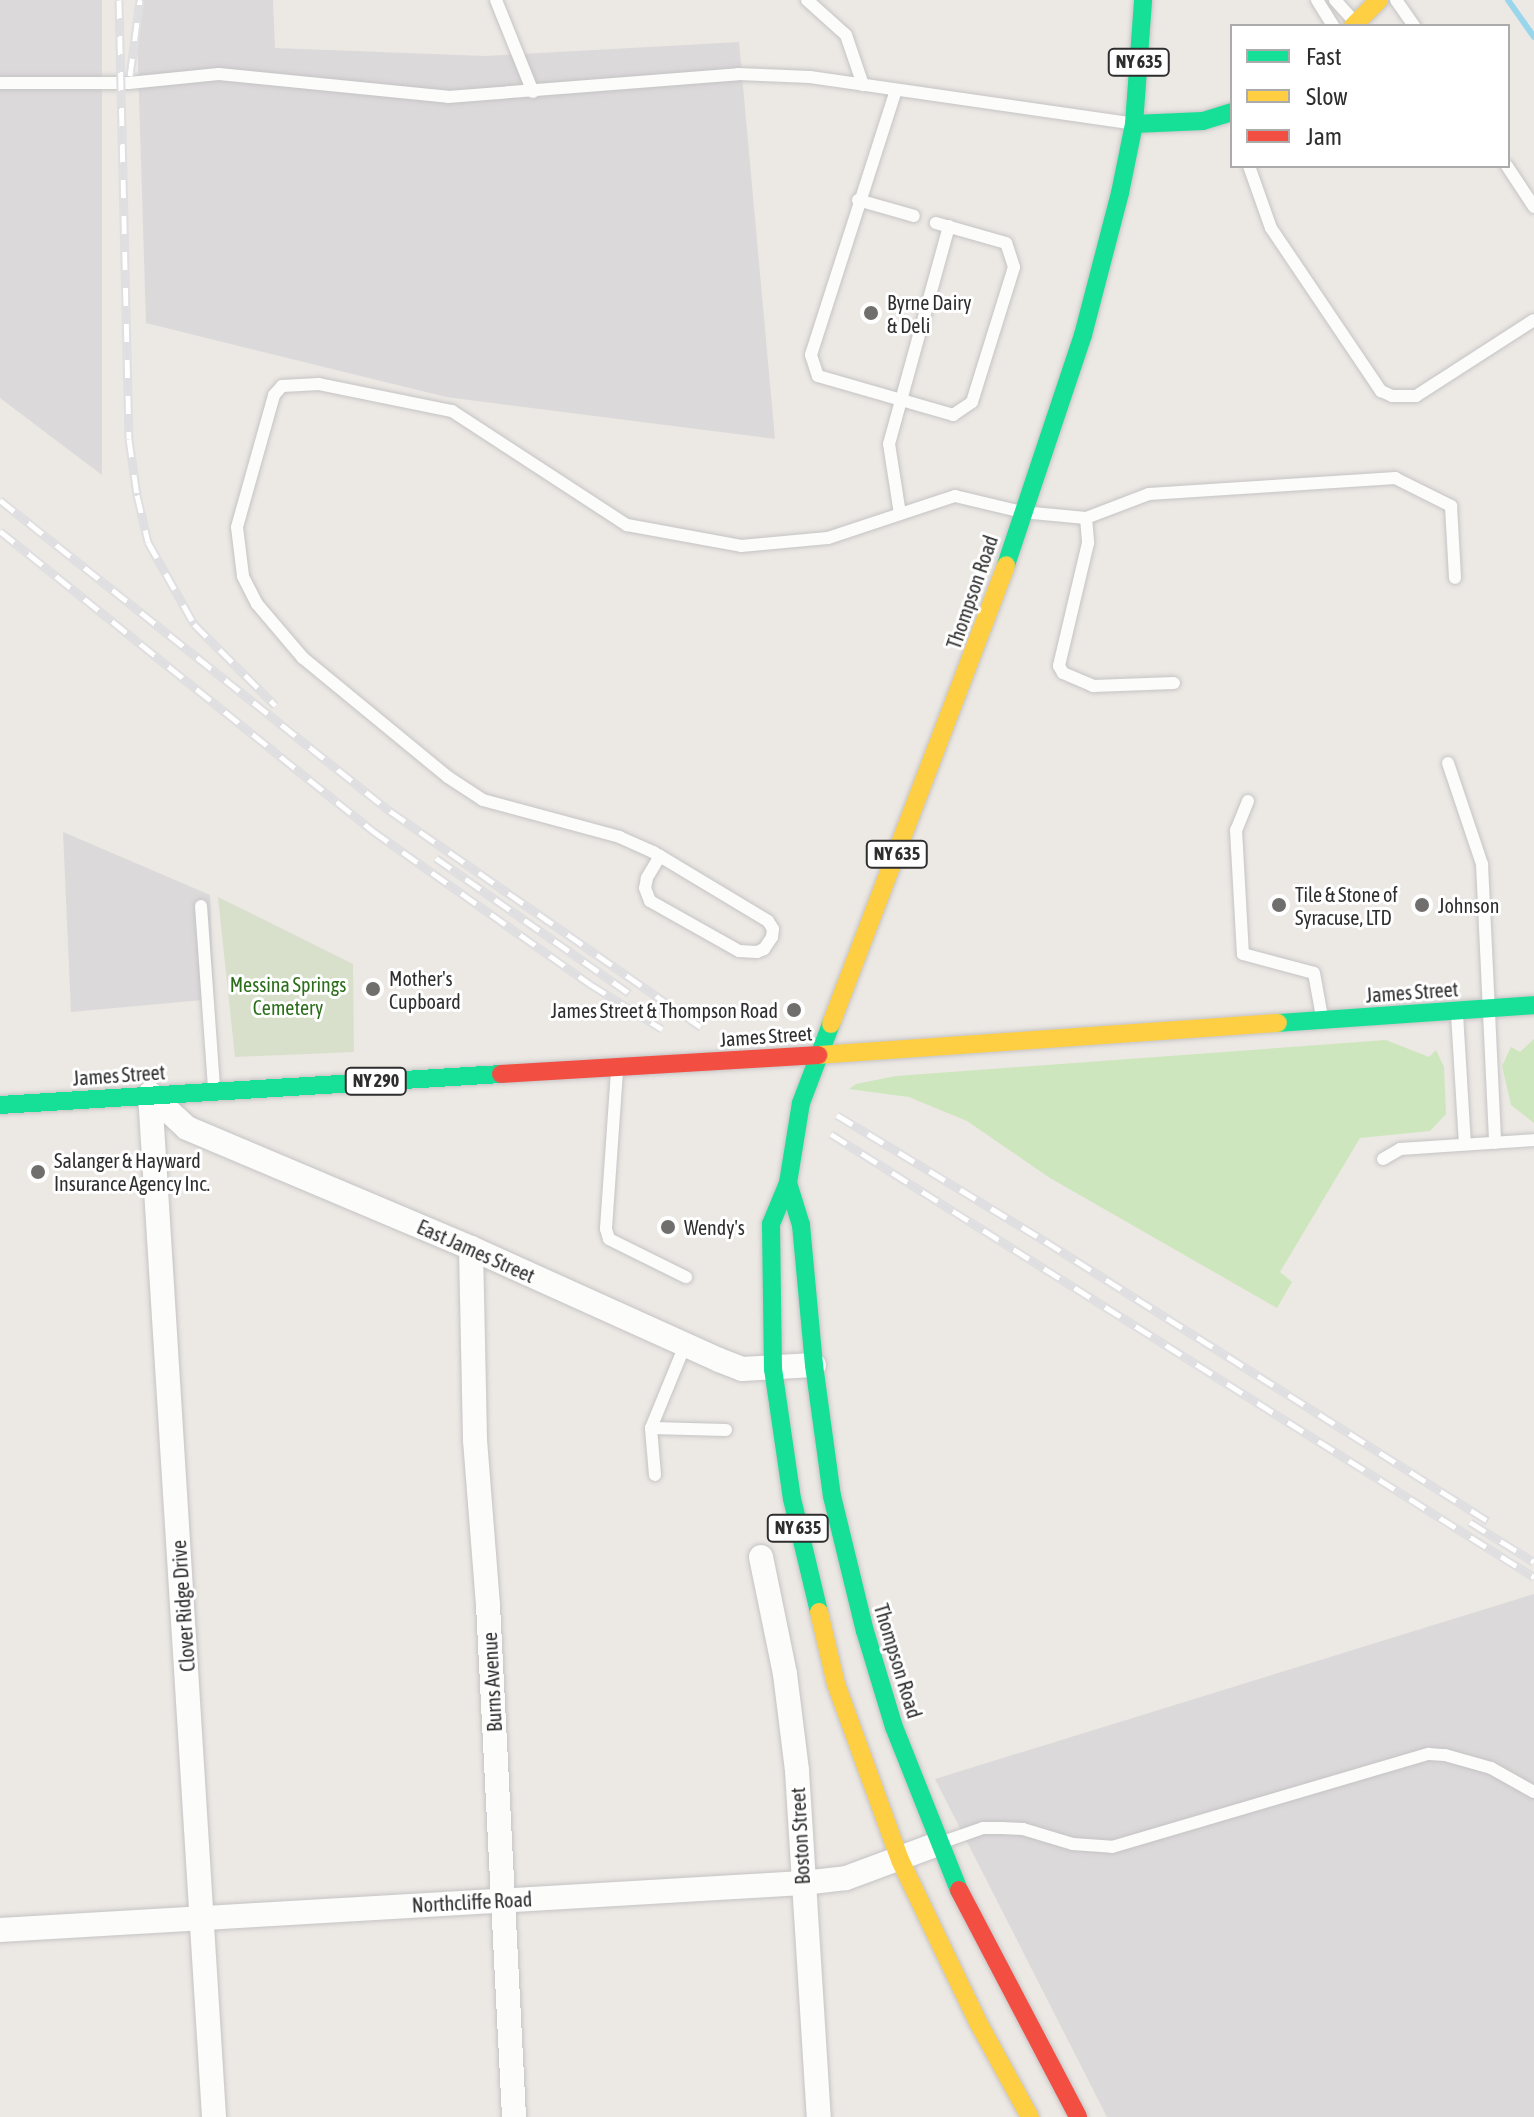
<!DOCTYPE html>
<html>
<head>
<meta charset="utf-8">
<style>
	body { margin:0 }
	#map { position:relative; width:1534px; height:2117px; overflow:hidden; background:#ece8e4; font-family:"Asap Condensed",sans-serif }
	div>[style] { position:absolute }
	.industrial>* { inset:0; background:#dcd9db }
	.green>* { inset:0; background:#cee6be }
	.cemetery>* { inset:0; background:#d8e0cc }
	.stream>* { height:6px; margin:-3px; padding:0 3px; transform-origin:3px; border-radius:3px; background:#99d6ec }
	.roads { filter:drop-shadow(0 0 2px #c5c4c5) drop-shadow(0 0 2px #c5c4c5) }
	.lane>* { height:12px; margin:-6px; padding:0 6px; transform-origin:6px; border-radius:6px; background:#fcfcfb }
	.street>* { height:24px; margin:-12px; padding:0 12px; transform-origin:12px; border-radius:12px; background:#fcfcfb }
	.fast>* { height:18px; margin:-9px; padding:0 9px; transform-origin:9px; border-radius:9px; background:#16e098 }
	.slow>* { height:18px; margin:-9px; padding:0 9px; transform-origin:9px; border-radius:9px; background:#ffcf43 }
	.jam>* { height:18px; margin:-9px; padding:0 9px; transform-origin:9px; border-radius:9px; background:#f24e42 }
	.rail>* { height:9px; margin-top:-4.5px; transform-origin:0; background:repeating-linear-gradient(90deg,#fff 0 18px,#dfdfe1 0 36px); box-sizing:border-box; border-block:2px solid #dfdfe1 }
	.dots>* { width:22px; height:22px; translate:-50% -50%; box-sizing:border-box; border:4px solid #fff; border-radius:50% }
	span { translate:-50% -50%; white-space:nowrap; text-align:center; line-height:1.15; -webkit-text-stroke:6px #fff; paint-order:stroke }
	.shield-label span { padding:2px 6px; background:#fff; border:2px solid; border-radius:6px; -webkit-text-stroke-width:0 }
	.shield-label { font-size:18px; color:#2e2e2e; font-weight:700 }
	.poi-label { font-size:20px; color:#2e2e2e }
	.left { translate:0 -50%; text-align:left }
	.right { translate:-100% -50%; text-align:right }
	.street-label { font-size:20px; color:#2e2e2e }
	.park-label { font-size:20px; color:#2c6e1b }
	.legend { position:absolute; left:1230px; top:24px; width:280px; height:144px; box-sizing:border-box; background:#fff; border:2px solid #ababab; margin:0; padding:10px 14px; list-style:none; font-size:24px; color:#2e2e2e }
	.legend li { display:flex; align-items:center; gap:16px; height:40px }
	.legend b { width:40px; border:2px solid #ababab }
</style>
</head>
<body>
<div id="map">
	<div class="industrial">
		<div style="clip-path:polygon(0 0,102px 0,102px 475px,0 398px)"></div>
		<div style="clip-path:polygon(136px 0,273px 0,275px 48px,485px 56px,739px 42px,775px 439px,446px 397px,146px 323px)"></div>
		<div style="clip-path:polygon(63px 832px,210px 895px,214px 999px,71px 1012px)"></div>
		<div style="clip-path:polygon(1534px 1594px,1534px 2117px,1107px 2117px,935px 1779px)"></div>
	</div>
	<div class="green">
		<div style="clip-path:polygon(1534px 1039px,1534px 1123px,1511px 1105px,1502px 1066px,1511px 1047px,1520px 1052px)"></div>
		<div style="clip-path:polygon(1386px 1040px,1429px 1057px,1436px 1050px,1444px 1067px,1446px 1114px,1430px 1131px,1360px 1138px,1280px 1272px,1292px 1282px,1277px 1308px,1050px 1178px,967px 1121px,909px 1097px,849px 1089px,856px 1084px,896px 1076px)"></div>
	</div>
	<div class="cemetery">
		<div style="clip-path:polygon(218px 897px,353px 964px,354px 1052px,235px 1057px)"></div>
	</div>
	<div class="stream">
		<div style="left:1508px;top:0;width:45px;rotate:54.9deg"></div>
	</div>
	<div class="roads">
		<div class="lane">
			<div style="left:496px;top:0;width:99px;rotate:68.1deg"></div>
			<div style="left:807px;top:0;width:52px;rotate:41.9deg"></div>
			<div style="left:846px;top:35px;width:53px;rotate:71.2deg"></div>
			<div style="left:1317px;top:0;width:31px;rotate:58deg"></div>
			<div style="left:1335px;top:0;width:28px;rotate:48deg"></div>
			<div style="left:1396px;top:0;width:32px;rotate:55deg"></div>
			<div style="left:0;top:83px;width:129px"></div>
			<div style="left:129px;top:83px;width:90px;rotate:-5.7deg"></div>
			<div style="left:219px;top:74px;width:230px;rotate:5.7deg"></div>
			<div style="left:448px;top:97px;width:291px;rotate:-4.5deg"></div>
			<div style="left:738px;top:74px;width:72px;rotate:2.4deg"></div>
			<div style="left:810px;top:77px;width:324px;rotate:8.2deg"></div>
			<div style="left:896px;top:90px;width:278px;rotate:107.8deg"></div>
			<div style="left:811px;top:355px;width:22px;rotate:72deg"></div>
			<div style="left:818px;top:376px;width:141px;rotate:16.1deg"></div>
			<div style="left:953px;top:415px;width:23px;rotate:-34deg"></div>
			<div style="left:972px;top:402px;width:141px;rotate:-72.7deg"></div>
			<div style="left:1014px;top:267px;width:25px;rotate:-108deg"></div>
			<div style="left:1006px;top:243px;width:73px;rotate:-164.1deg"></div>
			<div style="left:1249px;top:166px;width:66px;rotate:70.5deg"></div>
			<div style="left:1271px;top:228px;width:197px;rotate:56deg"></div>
			<div style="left:1381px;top:391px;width:12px;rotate:24deg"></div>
			<div style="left:1392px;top:396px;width:24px"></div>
			<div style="left:1416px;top:396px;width:140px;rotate:-32.8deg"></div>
			<div style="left:1507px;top:166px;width:49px;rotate:56.6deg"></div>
			<div style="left:858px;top:200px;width:58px;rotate:15.9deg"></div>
			<div style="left:900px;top:514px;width:71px;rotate:-98.9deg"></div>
			<div style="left:889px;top:444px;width:226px;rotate:-74.6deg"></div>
			<div style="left:1086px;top:518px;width:67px;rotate:-20.9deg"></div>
			<div style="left:1149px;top:494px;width:247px;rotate:-3.7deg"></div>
			<div style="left:1395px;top:478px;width:63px;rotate:26.6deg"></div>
			<div style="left:1451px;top:506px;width:72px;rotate:86.8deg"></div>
			<div style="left:1448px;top:763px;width:107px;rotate:71.4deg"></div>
			<div style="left:1482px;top:864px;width:279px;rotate:87.3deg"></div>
			<div style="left:1248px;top:801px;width:31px;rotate:112deg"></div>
			<div style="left:1236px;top:830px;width:124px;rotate:86.8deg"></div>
			<div style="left:1243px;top:954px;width:73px;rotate:15deg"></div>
			<div style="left:1314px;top:973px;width:45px;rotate:79.7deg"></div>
			<div style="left:660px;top:856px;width:26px;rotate:121deg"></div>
			<div style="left:647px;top:878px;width:10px;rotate:101deg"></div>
			<div style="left:645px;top:888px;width:14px;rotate:69deg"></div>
			<div style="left:650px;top:901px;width:102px;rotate:29.3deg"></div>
			<div style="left:739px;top:951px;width:18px;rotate:3deg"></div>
			<div style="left:757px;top:952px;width:8px;rotate:-23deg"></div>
			<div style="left:764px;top:949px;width:14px;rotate:-56deg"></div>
			<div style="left:772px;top:937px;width:8px;rotate:-83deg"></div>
			<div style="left:773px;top:929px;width:9px;rotate:-122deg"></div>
			<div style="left:768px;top:921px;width:134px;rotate:-149deg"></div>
			<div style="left:653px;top:852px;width:36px;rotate:-156deg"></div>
			<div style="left:620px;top:837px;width:142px;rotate:-164.9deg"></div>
			<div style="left:483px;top:800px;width:42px;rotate:-146.7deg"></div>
			<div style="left:448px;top:777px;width:188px;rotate:-140.6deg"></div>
			<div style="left:303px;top:658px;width:71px;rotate:-130.4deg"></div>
			<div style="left:257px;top:604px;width:31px;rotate:-117deg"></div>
			<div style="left:243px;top:576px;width:49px;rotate:-97deg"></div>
			<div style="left:237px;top:527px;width:137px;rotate:-74.3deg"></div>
			<div style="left:274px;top:395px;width:12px;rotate:-48deg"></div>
			<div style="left:282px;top:386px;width:37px;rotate:-3deg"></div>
			<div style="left:319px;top:384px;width:136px;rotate:11.5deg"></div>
			<div style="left:452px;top:411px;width:209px;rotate:33.1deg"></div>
			<div style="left:627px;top:525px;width:116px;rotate:10.4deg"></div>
			<div style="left:741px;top:546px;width:87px;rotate:-5.3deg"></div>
			<div style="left:828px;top:538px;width:134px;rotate:-18.3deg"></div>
			<div style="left:955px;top:496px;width:69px;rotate:13.4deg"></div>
			<div style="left:1022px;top:512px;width:64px;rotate:5.4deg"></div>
			<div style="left:1086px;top:518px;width:25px;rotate:85deg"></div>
			<div style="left:1088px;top:543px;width:126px;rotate:103.3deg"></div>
			<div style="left:1059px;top:666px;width:8px;rotate:60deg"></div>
			<div style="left:1063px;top:673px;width:33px;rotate:23deg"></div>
			<div style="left:1093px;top:686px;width:81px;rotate:-2.1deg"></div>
			<div style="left:201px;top:906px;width:182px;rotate:85.9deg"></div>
			<div style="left:1457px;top:1014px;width:130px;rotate:86.5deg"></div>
			<div style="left:617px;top:1071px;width:158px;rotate:94deg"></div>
			<div style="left:606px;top:1229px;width:10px;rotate:73deg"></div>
			<div style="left:609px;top:1239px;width:86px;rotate:26.3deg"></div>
			<div style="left:1383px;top:1159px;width:20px;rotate:-30deg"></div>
			<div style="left:1400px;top:1149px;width:134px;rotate:-3.8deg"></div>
			<div style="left:651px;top:1428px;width:75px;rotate:1.5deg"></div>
			<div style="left:655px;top:1475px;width:47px;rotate:-94.9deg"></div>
			<div style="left:651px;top:1428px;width:90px;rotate:-67.7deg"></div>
			<div style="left:943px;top:1842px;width:42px;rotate:-19.3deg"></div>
			<div style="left:983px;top:1828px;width:19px"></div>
			<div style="left:1002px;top:1828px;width:21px;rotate:3deg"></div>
			<div style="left:1023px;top:1829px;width:52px;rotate:16.7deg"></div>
			<div style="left:1073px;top:1844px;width:39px;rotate:4deg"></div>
			<div style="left:1112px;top:1847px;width:330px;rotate:-16.4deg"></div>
			<div style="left:1429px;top:1754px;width:16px;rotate:4deg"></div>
			<div style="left:1445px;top:1755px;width:48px;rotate:15.8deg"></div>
			<div style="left:1491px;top:1768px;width:49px;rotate:29.2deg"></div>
		</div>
		<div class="street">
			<div style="left:150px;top:1094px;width:1025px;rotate:86.42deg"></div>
			<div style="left:150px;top:1094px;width:50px;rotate:42.6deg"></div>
			<div style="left:187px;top:1128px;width:308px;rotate:22.9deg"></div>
			<div style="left:471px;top:1248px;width:272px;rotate:24.3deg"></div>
			<div style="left:719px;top:1360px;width:25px;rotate:21deg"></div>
			<div style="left:742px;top:1369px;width:72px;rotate:-3.2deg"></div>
			<div style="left:471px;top:1248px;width:192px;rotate:88.8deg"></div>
			<div style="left:475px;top:1440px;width:166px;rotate:85.5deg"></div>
			<div style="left:488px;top:1605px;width:513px;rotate:87.09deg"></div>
			<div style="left:761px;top:1557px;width:119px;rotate:78.4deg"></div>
			<div style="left:785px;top:1674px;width:98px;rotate:82.9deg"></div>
			<div style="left:797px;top:1771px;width:347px;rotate:86.4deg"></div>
			<div style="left:0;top:1930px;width:804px;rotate:-3.35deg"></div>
			<div style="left:803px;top:1883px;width:43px;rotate:-6.6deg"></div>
			<div style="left:846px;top:1878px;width:98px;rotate:-20.3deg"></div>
		</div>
		<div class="fast">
			<div style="left:1134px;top:124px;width:69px;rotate:-2.5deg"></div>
			<div style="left:1203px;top:121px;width:30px;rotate:-17deg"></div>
			<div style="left:1006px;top:565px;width:243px;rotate:-71.5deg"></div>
			<div style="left:1083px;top:335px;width:147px;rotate:-75.4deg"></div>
			<div style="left:1120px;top:193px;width:70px;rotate:-78.5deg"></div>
			<div style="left:1134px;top:124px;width:124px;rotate:-85.8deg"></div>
			<div style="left:1278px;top:1023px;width:257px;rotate:-4deg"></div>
			<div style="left:0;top:1105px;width:502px;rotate:-3.54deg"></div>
			<div style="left:788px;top:1183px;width:44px;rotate:72.8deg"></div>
			<div style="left:801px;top:1225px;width:141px;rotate:84.7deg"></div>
			<div style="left:814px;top:1365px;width:132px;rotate:82.2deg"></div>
			<div style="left:832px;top:1496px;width:139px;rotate:76.3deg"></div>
			<div style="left:865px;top:1631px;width:100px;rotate:73.2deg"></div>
			<div style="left:894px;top:1727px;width:175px;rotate:68.3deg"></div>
			<div style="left:819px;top:1612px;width:116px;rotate:-103.4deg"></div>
			<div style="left:792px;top:1499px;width:131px;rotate:-98.3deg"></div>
			<div style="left:773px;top:1369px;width:145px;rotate:-90.8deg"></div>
			<div style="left:771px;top:1224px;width:44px;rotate:-67.5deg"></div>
			<div style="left:788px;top:1183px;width:81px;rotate:-80.8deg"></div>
			<div style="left:801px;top:1103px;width:85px;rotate:-69.2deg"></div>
		</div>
		<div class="slow">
			<div style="left:1353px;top:26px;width:37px;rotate:-45deg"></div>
			<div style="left:831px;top:1024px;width:491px;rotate:-69.1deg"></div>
			<div style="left:818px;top:1055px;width:461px;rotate:-4deg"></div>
			<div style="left:819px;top:1612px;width:74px;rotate:76.7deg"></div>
			<div style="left:836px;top:1684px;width:187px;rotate:70deg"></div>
			<div style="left:900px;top:1860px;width:182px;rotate:64.3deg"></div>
			<div style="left:979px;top:2024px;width:106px;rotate:61.3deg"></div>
		</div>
		<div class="jam">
			<div style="left:501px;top:1074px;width:318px;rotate:-3.4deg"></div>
			<div style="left:959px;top:1890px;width:256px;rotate:62.3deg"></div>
		</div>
	</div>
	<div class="rail">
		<div style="left:119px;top:0;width:439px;rotate:88.7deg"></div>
		<div style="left:129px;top:439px;width:57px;rotate:81.9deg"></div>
		<div style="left:137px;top:495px;width:48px;rotate:76.8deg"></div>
		<div style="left:148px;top:542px;width:94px;rotate:60.7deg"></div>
		<div style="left:194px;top:624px;width:115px;rotate:45deg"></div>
		<div style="left:130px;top:76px;width:77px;rotate:-82.5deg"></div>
		<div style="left:0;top:500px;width:499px;rotate:38.6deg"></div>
		<div style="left:390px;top:811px;width:379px;rotate:34.8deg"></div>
		<div style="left:0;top:531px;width:479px;rotate:38.8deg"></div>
		<div style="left:373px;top:831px;width:266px;rotate:35.2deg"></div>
		<div style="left:590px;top:984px;width:85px;rotate:32deg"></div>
		<div style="left:436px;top:858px;width:236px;rotate:35deg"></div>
		<div style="left:837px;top:1115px;width:243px;rotate:31.2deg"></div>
		<div style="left:1045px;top:1241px;width:524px;rotate:32.3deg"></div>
		<div style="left:831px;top:1134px;width:831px;rotate:32.22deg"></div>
		<div style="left:1470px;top:1522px;width:75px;rotate:32deg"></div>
	</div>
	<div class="dots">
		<div style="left:871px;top:313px;background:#706f6e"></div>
		<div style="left:1279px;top:905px;background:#706f6e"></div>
		<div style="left:1422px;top:905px;background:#706f6e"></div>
		<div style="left:373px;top:989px;background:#706f6e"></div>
		<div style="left:794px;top:1010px;background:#706f6e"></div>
		<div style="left:38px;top:1172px;background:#706f6e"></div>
		<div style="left:668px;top:1227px;background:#706f6e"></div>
	</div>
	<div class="shield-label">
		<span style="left:1139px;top:62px">NY 635</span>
		<span style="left:897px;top:854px">NY 635</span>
		<span style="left:376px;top:1081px">NY 290</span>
		<span style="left:798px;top:1528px">NY 635</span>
	</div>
	<div class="poi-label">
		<span class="left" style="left:887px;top:314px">Byrne Dairy<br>&amp; Deli</span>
		<span class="left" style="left:1295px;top:906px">Tile &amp; Stone of<br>Syracuse, LTD</span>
		<span class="left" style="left:1438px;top:905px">Johnson</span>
		<span class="left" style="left:389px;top:990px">Mother's<br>Cupboard</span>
		<span class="right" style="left:778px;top:1010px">James Street &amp; Thompson Road</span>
		<span class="left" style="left:54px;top:1172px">Salanger &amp; Hayward<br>Insurance Agency Inc.</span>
		<span class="left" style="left:684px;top:1227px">Wendy's</span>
	</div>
	<div class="street-label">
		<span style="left:972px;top:592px;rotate:-71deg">Thompson Road</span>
		<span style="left:1412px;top:992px;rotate:-4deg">James Street</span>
		<span style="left:766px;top:1036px;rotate:-4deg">James Street</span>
		<span style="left:119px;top:1075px;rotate:-4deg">James Street</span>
		<span style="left:476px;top:1251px;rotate:24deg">East James Street</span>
		<span style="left:183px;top:1606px;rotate:-94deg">Clover Ridge Drive</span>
		<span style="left:898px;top:1661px;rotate:73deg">Thompson Road</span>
		<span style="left:492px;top:1682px;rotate:-93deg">Burns Avenue</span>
		<span style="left:800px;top:1836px;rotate:-93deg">Boston Street</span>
		<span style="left:472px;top:1902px;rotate:-3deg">Northcliffe Road</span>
	</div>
	<div class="park-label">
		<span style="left:288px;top:996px">Messina Springs<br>Cemetery</span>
	</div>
	<ul class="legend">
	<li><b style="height:10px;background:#16e098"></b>Fast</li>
	<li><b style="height:10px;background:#ffcf43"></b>Slow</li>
	<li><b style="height:10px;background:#f24e42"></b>Jam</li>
	</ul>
</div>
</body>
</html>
